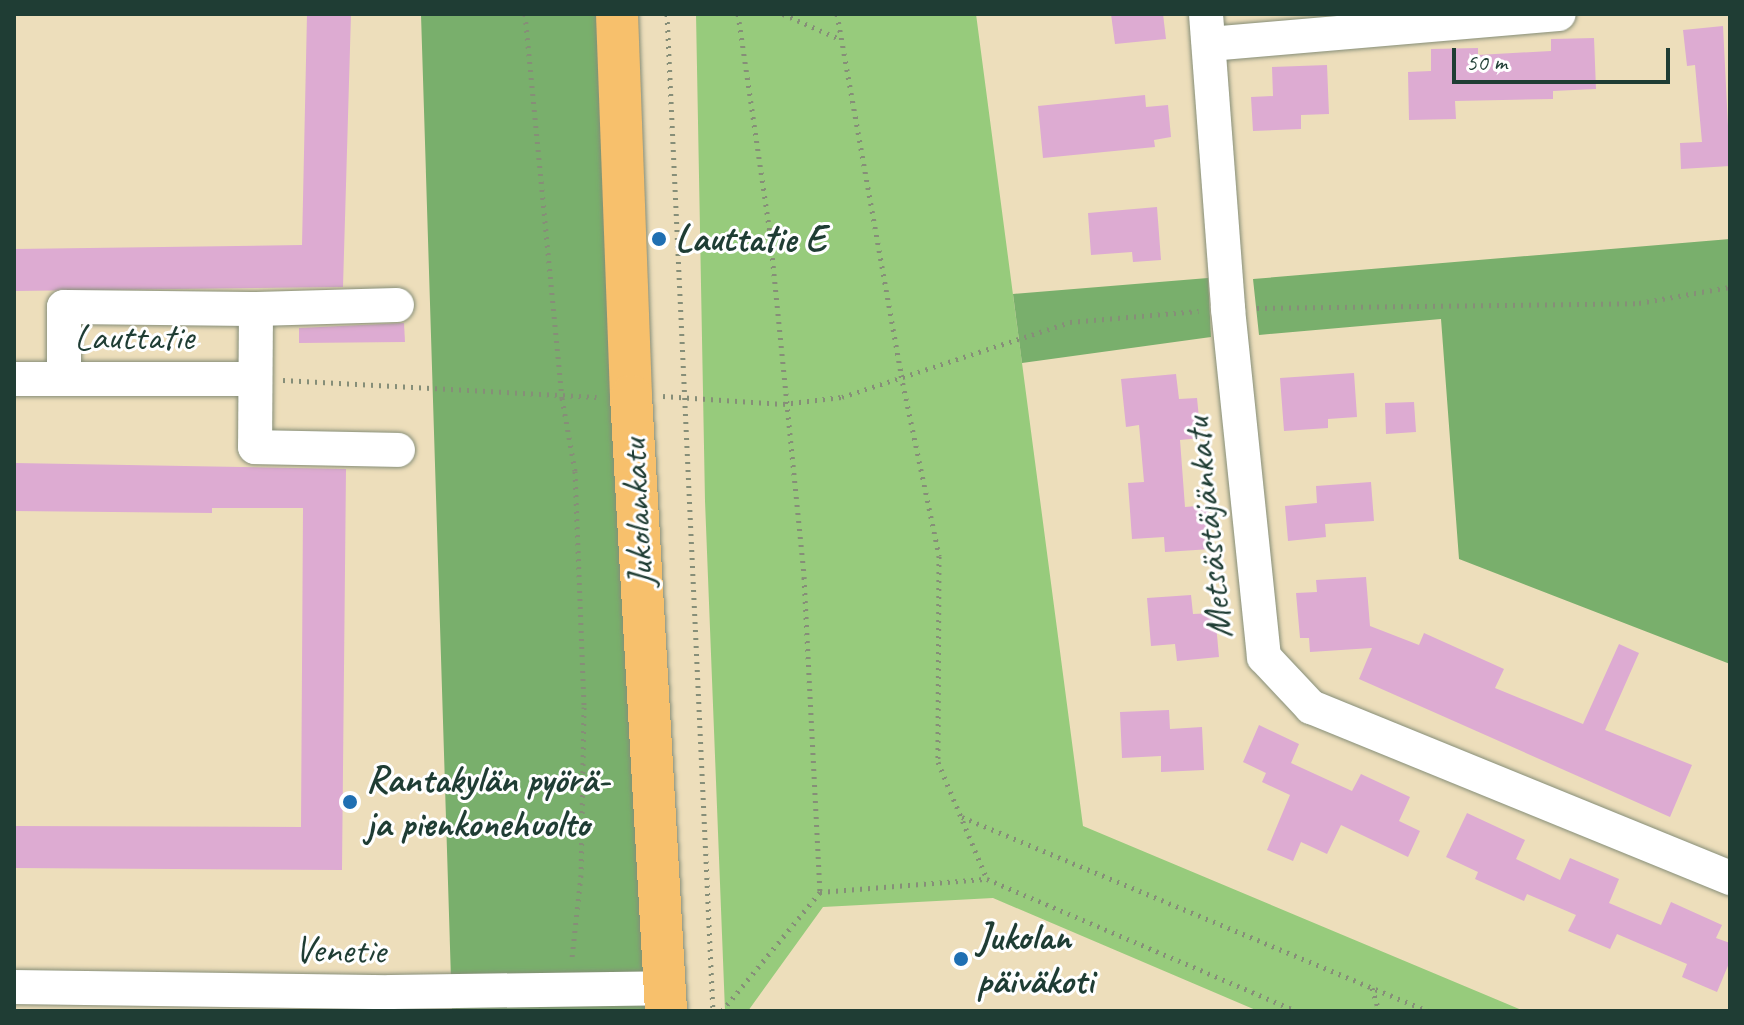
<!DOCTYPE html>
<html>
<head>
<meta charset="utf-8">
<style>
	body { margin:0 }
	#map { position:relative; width:1744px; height:1025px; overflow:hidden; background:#eddebb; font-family:Caveat,sans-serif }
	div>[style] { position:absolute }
	.green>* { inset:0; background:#97cb7c }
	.forest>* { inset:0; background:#79af6c }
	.building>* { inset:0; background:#ddabd2 }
	.path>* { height:5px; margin-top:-2.5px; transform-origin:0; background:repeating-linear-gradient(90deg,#868e78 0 2px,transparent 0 8px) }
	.roads { filter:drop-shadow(0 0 2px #868e78) drop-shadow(0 0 2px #868e78) }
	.minor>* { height:34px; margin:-17px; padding:0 17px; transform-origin:17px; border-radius:17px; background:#fff }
	.major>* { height:42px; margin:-21px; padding:0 21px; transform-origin:21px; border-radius:21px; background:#f7c06c }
	.dots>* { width:22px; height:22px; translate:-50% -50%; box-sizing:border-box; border:4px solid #fff; border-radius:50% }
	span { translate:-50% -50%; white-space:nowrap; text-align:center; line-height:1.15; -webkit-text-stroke:6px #fff; paint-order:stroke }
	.poi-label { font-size:38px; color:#1f3d34; font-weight:700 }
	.left { translate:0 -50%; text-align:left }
	.street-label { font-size:38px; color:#1f3d34 }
	.frame { position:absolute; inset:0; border:16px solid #1f3d34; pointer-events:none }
	.scale { position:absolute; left:1452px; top:48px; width:218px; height:36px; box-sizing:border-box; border:4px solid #1f3d34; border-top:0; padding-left:10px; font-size:24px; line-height:28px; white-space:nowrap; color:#1f3d34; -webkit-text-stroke:6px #fff; paint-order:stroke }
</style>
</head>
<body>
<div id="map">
	<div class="green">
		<div style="clip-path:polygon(696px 14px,976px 14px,1083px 826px,1524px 1011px,1258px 1011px,993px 898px,823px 907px,748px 1011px,725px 1011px,705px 501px)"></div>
	</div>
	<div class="forest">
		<div style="clip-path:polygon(421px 14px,605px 14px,655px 1011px,452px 1011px)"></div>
		<div style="clip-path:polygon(1730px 239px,1730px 664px,1459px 559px,1441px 319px,1259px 335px,1253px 279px)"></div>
		<div style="clip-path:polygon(1208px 278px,1211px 337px,1022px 363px,1013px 294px)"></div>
	</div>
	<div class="building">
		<div style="clip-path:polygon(307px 14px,351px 14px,343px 287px,14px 291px,14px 249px,302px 245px)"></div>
		<div style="clip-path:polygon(1111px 14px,1163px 14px,1166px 39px,1115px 44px)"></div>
		<div style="clip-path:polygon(1723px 26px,1730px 166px,1681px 169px,1680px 143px,1702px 142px,1695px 65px,1687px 66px,1683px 30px)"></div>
		<div style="clip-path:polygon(1594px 38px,1596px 89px,1553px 91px,1553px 99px,1455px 101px,1456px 119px,1409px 120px,1408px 72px,1431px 71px,1431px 49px,1478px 48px,1478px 55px,1551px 51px,1551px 39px)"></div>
		<div style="clip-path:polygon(1327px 65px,1329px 114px,1301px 115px,1301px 129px,1253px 131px,1251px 97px,1273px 96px,1272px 67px)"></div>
		<div style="clip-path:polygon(1145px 95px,1146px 107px,1168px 105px,1171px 137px,1154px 140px,1155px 147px,1043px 158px,1038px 106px)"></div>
		<div style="clip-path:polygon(1157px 207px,1161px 260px,1133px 262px,1132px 252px,1091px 255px,1088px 213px)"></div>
		<div style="clip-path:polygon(404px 323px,405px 342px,299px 343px,299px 328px)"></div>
		<div style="clip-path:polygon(1354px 373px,1357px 417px,1328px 419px,1328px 428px,1284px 431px,1280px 378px)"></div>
		<div style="clip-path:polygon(1176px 374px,1179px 399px,1197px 398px,1201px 438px,1180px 440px,1185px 507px,1208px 505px,1211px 549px,1165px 552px,1164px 537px,1132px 539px,1128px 483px,1144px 482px,1139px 425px,1126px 427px,1121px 379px)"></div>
		<div style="clip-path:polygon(1414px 402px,1416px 432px,1386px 434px,1385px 403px)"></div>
		<div style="clip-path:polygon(14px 463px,346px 469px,342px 870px,14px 868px,14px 826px,301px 827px,303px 508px,212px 508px,212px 513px,14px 511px)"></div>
		<div style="clip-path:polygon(1371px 482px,1374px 521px,1325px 524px,1326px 537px,1288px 541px,1285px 506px,1317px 503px,1316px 486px)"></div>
		<div style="clip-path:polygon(1366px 577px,1370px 626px,1419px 645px,1424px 633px,1504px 669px,1495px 688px,1583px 724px,1619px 644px,1639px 653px,1605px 730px,1692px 765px,1670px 817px,1359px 679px,1372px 648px,1310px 652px,1309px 638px,1300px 638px,1296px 593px,1317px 592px,1316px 580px)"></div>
		<div style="clip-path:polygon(1191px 595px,1193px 614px,1215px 613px,1219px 657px,1177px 661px,1175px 644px,1151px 646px,1147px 598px)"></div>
		<div style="clip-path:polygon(1169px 710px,1170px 729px,1202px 727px,1204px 770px,1161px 772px,1161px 756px,1122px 758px,1120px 712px)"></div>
		<div style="clip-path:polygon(1259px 725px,1299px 744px,1291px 763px,1352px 791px,1361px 774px,1410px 797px,1399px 821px,1420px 831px,1408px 857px,1341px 825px,1327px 854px,1301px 842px,1293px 861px,1267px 850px,1290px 795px,1262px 782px,1266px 773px,1243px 762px)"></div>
		<div style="clip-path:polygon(1467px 813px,1525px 840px,1516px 859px,1560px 880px,1570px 858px,1619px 879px,1609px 903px,1661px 925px,1671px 902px,1722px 925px,1716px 938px,1730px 943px,1730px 961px,1717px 992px,1682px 977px,1687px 964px,1617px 934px,1610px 949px,1568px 931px,1576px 915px,1527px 894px,1524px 901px,1475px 879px,1478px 872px,1446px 857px)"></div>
	</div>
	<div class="path">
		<div style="left:525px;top:14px;width:386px;rotate:84.5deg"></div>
		<div style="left:562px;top:398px;width:74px;rotate:79.9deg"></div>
		<div style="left:575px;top:471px;width:236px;rotate:87.8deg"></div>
		<div style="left:584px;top:707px;width:168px;rotate:91deg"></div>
		<div style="left:581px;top:875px;width:83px;rotate:96.2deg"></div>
		<div style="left:667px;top:14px;width:998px;rotate:87.36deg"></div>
		<div style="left:738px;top:14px;width:222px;rotate:81.7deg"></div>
		<div style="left:770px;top:234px;width:345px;rotate:84.3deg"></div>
		<div style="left:804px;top:577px;width:315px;rotate:87.1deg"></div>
		<div style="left:783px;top:14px;width:62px;rotate:23.7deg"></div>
		<div style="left:837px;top:14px;width:367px;rotate:79.9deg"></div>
		<div style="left:901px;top:375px;width:185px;rotate:78.1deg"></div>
		<div style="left:939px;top:556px;width:206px;rotate:90.3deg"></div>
		<div style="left:938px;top:762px;width:127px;rotate:67.3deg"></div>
		<div style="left:1257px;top:308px;width:382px;rotate:-0.7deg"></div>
		<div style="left:1639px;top:303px;width:92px;rotate:-10deg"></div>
		<div style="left:283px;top:380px;width:314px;rotate:3.1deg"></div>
		<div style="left:663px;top:396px;width:120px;rotate:3.8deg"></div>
		<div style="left:783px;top:404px;width:59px;rotate:-6.8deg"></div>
		<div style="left:842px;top:397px;width:240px;rotate:-18.2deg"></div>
		<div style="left:1070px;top:322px;width:129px;rotate:-4.9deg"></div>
		<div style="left:962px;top:817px;width:505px;rotate:22.6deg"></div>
		<div style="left:1372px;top:988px;width:24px;rotate:73deg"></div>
		<div style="left:722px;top:1011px;width:154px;rotate:-50.5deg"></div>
		<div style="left:820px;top:892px;width:168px;rotate:-4.5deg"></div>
		<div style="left:987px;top:879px;width:337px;rotate:23.1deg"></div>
	</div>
	<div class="roads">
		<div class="minor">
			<div style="left:1206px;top:14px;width:296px;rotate:85.7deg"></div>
			<div style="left:1228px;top:309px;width:350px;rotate:84.1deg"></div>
			<div style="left:1264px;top:657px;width:69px;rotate:46.8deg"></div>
			<div style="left:1311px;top:707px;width:453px;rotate:22.2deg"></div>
			<div style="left:1209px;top:44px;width:351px;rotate:-4.9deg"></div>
			<div style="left:256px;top:309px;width:141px;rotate:-1.6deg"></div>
			<div style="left:14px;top:379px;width:240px"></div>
			<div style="left:64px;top:379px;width:72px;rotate:-90deg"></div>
			<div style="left:64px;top:307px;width:192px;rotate:0.6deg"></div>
			<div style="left:256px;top:309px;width:138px;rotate:90.4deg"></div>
			<div style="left:255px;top:447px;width:143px;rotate:1.2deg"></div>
			<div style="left:14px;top:987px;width:377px;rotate:0.8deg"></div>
			<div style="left:391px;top:992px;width:274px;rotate:-0.8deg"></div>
		</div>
		<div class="major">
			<div style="left:617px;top:14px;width:382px;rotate:87.9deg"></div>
			<div style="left:631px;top:396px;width:616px;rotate:86.74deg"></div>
		</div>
	</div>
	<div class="dots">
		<div style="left:659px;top:239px;background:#1f6fb2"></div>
		<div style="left:350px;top:802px;background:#1f6fb2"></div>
		<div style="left:961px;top:959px;background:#1f6fb2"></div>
	</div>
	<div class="poi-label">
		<span class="left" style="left:675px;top:239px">Lauttatie E</span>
		<span class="left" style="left:366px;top:802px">Rantakylän pyörä-<br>ja pienkonehuolto</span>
		<span class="left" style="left:977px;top:959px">Jukolan<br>päiväkoti</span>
	</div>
	<div class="street-label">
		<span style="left:134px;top:337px">Lauttatie</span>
		<span style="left:637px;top:513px;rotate:-93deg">Jukolankatu</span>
		<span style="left:1208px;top:528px;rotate:-96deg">Metsästäjänkatu</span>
		<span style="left:340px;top:950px;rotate:1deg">Venetie</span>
	</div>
	<div class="frame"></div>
	<div class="scale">50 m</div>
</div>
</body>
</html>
